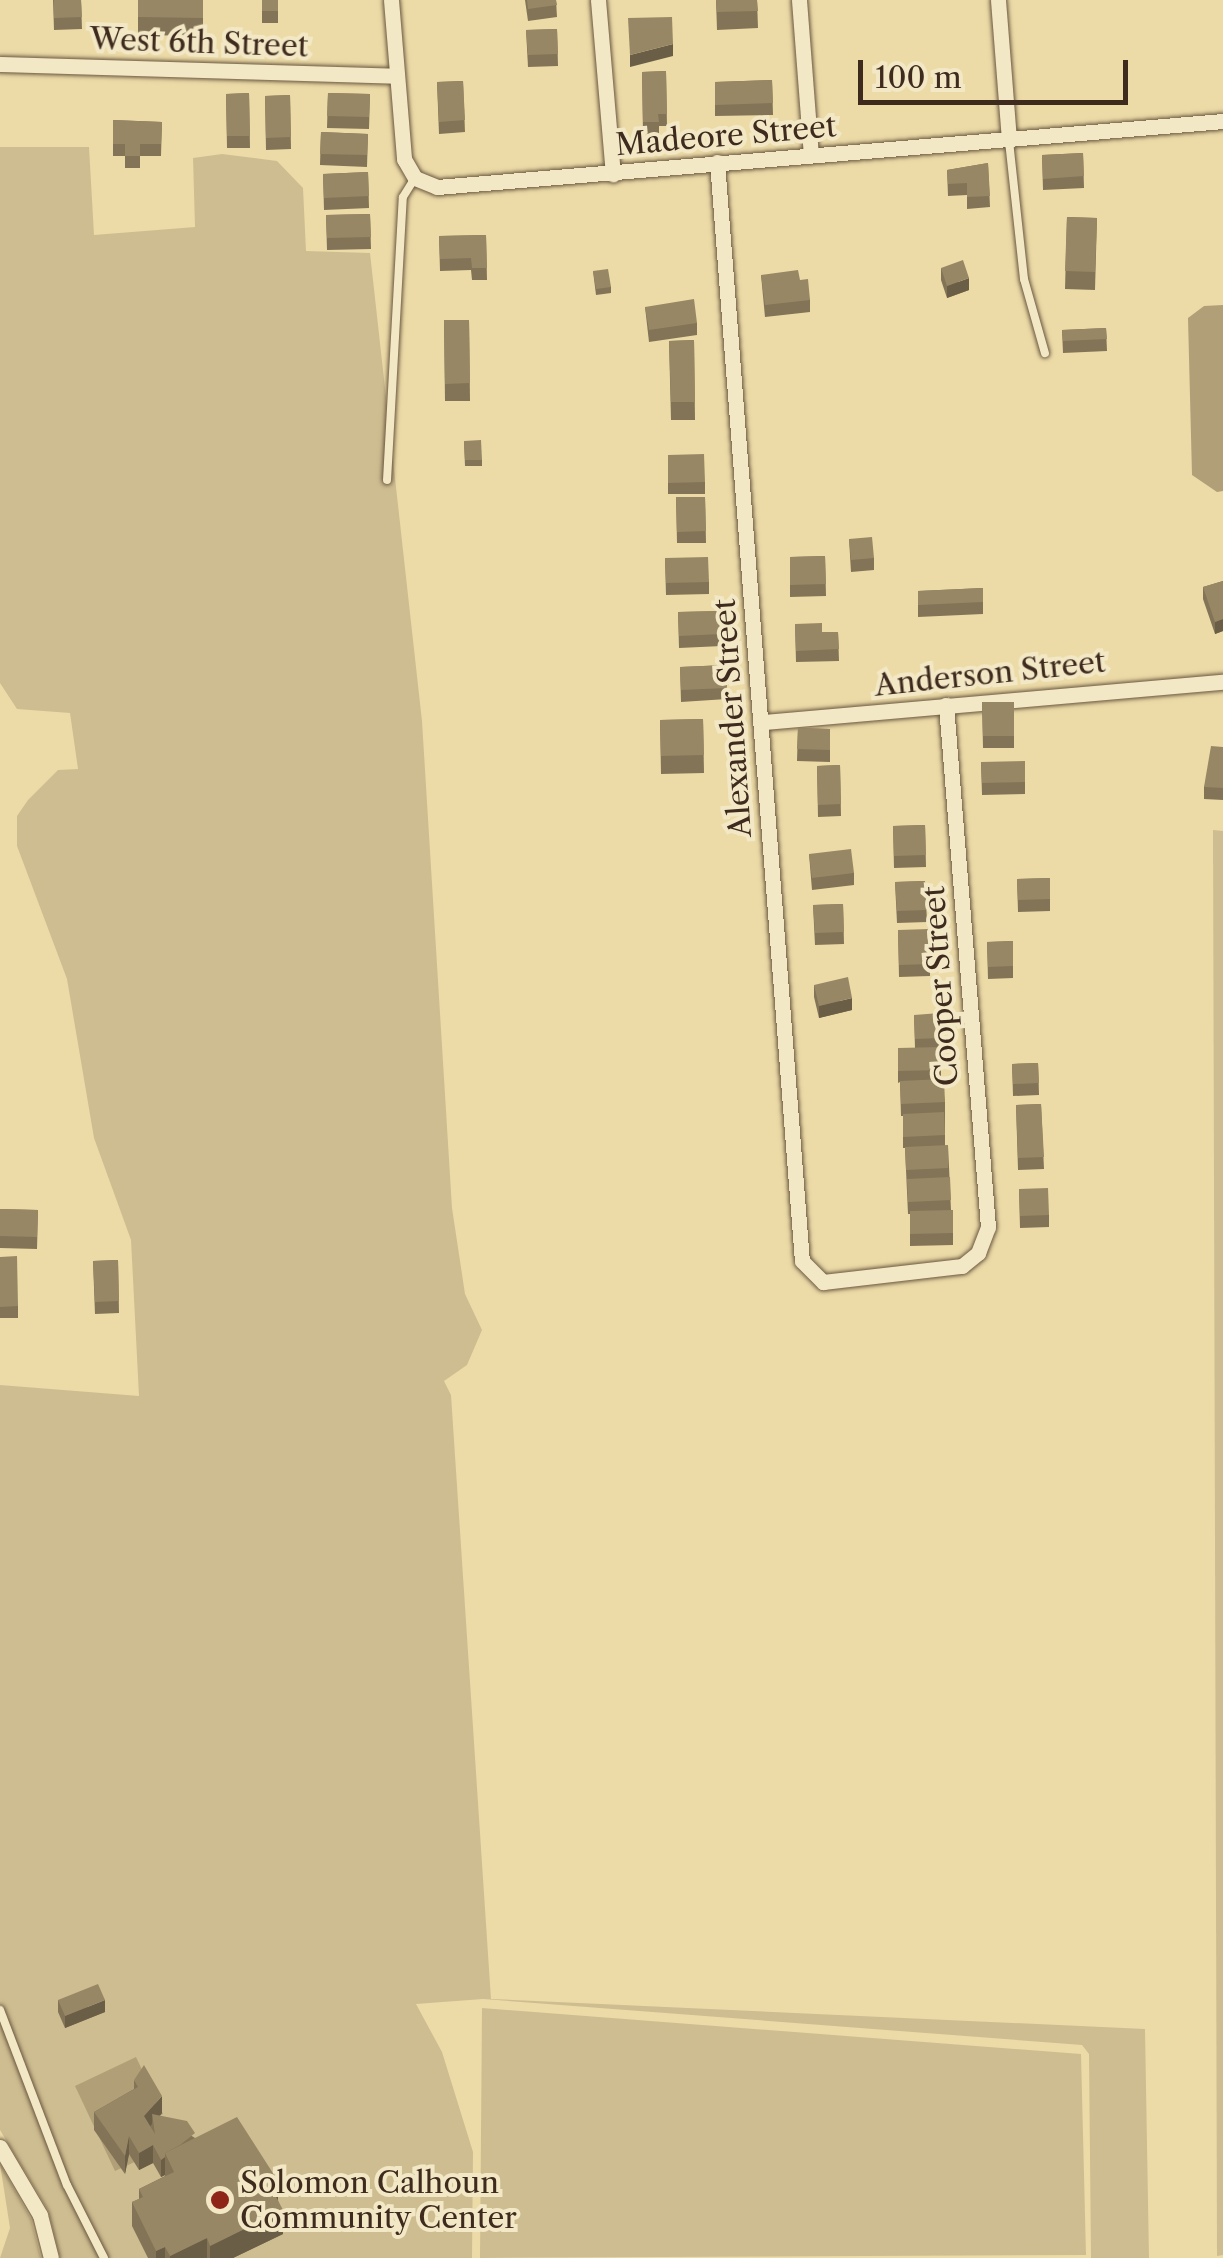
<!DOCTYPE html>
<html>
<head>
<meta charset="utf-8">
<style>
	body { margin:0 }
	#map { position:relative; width:1223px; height:2258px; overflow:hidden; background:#ecdba7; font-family:"Libre Caslon Text",serif }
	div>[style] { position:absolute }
	.green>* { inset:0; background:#cebd90 }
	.water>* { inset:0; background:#b19f78 }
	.roads { filter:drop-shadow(0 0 2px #6a5740) drop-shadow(0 0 2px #6a5740) }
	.lane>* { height:8px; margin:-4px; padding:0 4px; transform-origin:4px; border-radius:4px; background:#f3e8c6 }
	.street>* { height:15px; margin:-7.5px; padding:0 7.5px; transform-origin:7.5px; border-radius:7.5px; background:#f3e8c6 }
	.wall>* { inset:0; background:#837457 }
	.shaded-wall>* { inset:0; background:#6a5e47 }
	.building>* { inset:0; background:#988765 }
	.dots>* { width:28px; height:28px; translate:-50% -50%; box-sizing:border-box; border:5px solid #f3e8c6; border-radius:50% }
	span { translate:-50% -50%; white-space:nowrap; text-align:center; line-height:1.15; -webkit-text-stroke:8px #f3e8c6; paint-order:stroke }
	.street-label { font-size:30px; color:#3e2b1e }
	.poi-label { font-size:30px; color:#3e2b1e }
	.left { translate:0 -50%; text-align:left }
	.scale { position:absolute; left:858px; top:60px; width:270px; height:45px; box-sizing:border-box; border:5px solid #3e2b1e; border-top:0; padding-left:12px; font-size:30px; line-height:35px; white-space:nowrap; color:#3e2b1e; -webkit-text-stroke:8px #f3e8c6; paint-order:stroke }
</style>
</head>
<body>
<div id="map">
	<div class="green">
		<div style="clip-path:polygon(0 147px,89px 147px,94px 235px,195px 227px,193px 158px,222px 154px,277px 161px,303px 188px,306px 251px,370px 253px,422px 721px,452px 1208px,465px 1294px,482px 1330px,467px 1365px,444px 1381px,451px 1395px,491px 1999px,1145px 2029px,1149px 2258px,1091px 2258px,1089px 2054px,1082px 2045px,483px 1999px,416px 2004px,442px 2052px,473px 2152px,472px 2258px,60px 2258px,48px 2210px,0 2130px,0 1385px,139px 1396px,131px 1240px,94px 1138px,67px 979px,17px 846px,17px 816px,28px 800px,58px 770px,78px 769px,70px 713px,17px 709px,0 683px)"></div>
		<div style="clip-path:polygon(1213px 830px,1223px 831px,1223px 2255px,1217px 2256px)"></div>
		<div style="clip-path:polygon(482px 2008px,1081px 2054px,1086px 2255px,480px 2258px)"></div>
		<div style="clip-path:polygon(0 2164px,31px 2219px,41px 2258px,0 2258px,10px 2228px)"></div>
	</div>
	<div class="water">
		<div style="clip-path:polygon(1223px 305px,1223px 491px,1217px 492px,1192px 475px,1188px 318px,1204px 306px)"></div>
		<div style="clip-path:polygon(136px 2057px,163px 2114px,114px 2137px,152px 2154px,115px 2171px,75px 2086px)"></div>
	</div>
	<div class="roads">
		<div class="lane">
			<div style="left:1009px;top:141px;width:139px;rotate:83.8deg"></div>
			<div style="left:1024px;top:279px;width:77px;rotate:74.2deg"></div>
			<div style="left:387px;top:480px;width:283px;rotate:-86.8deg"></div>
			<div style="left:403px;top:197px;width:22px;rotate:-58deg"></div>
			<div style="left:0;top:2010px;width:187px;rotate:69.1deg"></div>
			<div style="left:67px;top:2185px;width:82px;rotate:63.1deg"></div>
		</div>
		<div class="street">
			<div style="left:391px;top:0;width:160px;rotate:85.3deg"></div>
			<div style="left:404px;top:159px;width:22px;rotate:60deg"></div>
			<div style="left:415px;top:178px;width:24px;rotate:22deg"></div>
			<div style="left:437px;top:187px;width:789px;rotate:-4.8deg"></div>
			<div style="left:598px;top:0;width:175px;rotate:85.1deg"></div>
			<div style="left:799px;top:0;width:155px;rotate:85.6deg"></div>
			<div style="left:998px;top:0;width:141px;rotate:85.5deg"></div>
			<div style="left:0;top:64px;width:397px;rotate:1.7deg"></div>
			<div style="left:717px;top:162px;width:1102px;rotate:85.58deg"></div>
			<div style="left:802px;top:1261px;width:30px;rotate:45deg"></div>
			<div style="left:823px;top:1282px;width:140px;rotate:-6.6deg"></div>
			<div style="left:962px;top:1266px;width:21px;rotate:-39deg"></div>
			<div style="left:978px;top:1253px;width:28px;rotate:-69deg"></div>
			<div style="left:988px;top:1227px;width:524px;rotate:-94.6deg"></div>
			<div style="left:763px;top:722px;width:462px;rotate:-5deg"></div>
			<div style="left:0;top:2147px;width:79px;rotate:59.5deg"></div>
			<div style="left:40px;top:2215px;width:44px;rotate:75.7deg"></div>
		</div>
	</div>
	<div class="wall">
		<div style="clip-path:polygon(53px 0,81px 0,82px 29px,54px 30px)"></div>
		<div style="clip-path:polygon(138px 0,203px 0,203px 36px,138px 35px)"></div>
		<div style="clip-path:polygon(262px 0,278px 0,278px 23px,262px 23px)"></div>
		<div style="clip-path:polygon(525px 0,556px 0,557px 17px,528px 21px)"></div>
		<div style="clip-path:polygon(716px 0,757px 0,758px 28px,717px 30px)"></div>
		<div style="clip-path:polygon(557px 29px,558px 66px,528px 67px,526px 30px)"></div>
		<div style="clip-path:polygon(666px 71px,667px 126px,659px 126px,659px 134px,643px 134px,642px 72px)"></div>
		<div style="clip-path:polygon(772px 80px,773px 115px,715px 116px,715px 82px)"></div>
		<div style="clip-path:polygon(463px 81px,465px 132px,439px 134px,437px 82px)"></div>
		<div style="clip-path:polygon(249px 93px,250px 148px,227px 148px,226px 94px)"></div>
		<div style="clip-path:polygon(328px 93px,370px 94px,369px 129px,327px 128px)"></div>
		<div style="clip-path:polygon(290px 95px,291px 149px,266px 150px,265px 96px)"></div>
		<div style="clip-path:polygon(113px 120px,162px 122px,161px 156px,140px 156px,140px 168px,125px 168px,125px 156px,113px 156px)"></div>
		<div style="clip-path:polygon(321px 132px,368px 134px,367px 167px,320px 165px)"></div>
		<div style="clip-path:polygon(1083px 153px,1084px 188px,1043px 190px,1042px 155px)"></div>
		<div style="clip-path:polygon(988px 163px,990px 207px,967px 209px,967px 195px,948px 196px,947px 170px)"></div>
		<div style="clip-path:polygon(368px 172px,369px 208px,324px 210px,323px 174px)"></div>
		<div style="clip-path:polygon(370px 214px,371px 249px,327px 250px,326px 215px)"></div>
		<div style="clip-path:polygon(1067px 217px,1097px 218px,1095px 290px,1065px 289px)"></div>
		<div style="clip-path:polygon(486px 235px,487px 280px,472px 280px,471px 270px,440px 271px,439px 236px)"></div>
		<div style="clip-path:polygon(941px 268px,969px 290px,947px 298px,941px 280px)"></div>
		<div style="clip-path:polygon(593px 271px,611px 287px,611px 293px,596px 295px)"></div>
		<div style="clip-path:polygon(761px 275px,800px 280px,810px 300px,810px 312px,765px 317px)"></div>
		<div style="clip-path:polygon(645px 307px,697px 323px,697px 335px,649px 342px)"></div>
		<div style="clip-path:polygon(444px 320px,469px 320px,470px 401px,445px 401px)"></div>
		<div style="clip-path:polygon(1106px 328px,1107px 351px,1063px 353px,1062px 330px)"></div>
		<div style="clip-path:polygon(694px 340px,695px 420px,671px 420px,669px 341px)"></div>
		<div style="clip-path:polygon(464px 441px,482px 460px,482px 466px,465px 466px)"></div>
		<div style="clip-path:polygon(668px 455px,705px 482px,705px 494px,668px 494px)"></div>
		<div style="clip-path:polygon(676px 497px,705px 497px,706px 543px,677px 543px)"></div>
		<div style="clip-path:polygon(849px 539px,874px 558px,874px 570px,851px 572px)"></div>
		<div style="clip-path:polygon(825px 556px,826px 596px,790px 597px,790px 557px)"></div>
		<div style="clip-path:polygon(665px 558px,709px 582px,709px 594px,666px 595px)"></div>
		<div style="clip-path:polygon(1223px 581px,1223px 631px,1215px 634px,1203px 599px,1203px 587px)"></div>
		<div style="clip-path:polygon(983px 588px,983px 614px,918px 617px,918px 591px)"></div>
		<div style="clip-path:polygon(721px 611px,722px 646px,679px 648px,678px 612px)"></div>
		<div style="clip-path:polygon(795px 624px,822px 632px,838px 632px,839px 661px,796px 662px)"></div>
		<div style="clip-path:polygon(726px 665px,727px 699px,681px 702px,680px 667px)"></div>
		<div style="clip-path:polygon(982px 702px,1014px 702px,1014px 748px,983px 748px)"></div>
		<div style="clip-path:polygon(703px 719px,704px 773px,661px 774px,660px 720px)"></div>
		<div style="clip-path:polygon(798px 728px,830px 729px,830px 762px,797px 761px)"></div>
		<div style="clip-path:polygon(1223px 747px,1223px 800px,1204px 799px,1204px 787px)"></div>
		<div style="clip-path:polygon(981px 762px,1025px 782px,1025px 794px,982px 795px)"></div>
		<div style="clip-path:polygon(840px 765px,841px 816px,818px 817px,817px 766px)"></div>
		<div style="clip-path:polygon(925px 825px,926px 867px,894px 868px,893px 826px)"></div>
		<div style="clip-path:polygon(809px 854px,854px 873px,854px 885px,812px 890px)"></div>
		<div style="clip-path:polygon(1050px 878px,1050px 911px,1018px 912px,1017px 879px)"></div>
		<div style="clip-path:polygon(925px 881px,927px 922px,897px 923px,895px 882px)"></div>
		<div style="clip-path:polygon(843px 904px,844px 944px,815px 945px,813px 905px)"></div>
		<div style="clip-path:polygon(898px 930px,930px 964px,930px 976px,899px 977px)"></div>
		<div style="clip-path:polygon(1013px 941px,1013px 978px,988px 979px,987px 942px)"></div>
		<div style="clip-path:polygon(814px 985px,852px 1010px,819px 1018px,814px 997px)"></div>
		<div style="clip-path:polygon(914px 1015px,941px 1038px,941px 1079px,945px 1102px,945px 1146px,948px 1145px,951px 1210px,953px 1210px,953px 1245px,910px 1246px,910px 1214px,908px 1214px,905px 1148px,903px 1148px,903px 1116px,901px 1116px,900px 1082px,898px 1083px,898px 1048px,915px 1048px)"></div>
		<div style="clip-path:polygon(1038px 1063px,1039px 1095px,1013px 1096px,1012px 1064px)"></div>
		<div style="clip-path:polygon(1041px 1104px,1044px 1169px,1018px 1170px,1016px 1105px)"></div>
		<div style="clip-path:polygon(1019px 1189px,1049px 1215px,1049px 1227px,1020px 1228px)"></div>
		<div style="clip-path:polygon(0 1209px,38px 1210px,37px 1249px,0 1248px)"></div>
		<div style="clip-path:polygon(0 1257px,18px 1306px,18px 1318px,0 1318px)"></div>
		<div style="clip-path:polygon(118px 1260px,119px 1313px,95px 1314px,93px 1261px)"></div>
		<div style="clip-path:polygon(58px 2000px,105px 2012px,65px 2028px,58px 2012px)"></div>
		<div style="clip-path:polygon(134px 2080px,162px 2113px,160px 2116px,195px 2138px,278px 2200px,283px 2234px,233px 2258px,148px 2258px,132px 2226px,132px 2202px,139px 2199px,139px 2189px,165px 2176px,165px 2175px,161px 2177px,153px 2163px,139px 2170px,129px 2154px,125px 2174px,94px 2130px,94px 2112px,134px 2089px)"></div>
	</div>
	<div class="shaded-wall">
		<div style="clip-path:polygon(673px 44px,673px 56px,630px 67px,630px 55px)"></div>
		<div style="clip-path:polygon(969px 278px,969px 290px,947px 298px,947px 286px)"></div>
		<div style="clip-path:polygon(1223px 619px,1223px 631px,1215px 634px,1215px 622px)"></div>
		<div style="clip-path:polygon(852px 998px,852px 1010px,819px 1018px,819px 1006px)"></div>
		<div style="clip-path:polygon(105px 2000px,105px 2012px,65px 2028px,65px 2016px)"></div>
		<div style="clip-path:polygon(162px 2096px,162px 2113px,153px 2123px,152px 2114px,152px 2124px,144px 2134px,144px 2116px)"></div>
		<div style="clip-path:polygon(129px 2136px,129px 2154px,125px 2174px,125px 2156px)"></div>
		<div style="clip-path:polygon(153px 2145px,153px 2163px,139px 2170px,139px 2153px)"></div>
		<div style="clip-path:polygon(165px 2157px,165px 2175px,161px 2177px,161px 2160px)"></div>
		<div style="clip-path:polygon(278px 2181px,278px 2204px,270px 2185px)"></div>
		<div style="clip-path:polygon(283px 2210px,283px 2234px,233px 2258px,210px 2258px,210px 2246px)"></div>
		<div style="clip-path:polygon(207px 2238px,207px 2258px,170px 2258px,170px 2256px)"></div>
		<div style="clip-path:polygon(165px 2247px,165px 2258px,156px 2258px,156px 2251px)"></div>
	</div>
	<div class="building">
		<div style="clip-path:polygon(54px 0,81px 0,82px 17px,54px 18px)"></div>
		<div style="clip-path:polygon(138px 0,203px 0,203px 18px,138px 17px)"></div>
		<div style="clip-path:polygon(262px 0,278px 0,278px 11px,262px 11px)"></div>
		<div style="clip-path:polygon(527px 0,556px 0,557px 5px,528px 9px)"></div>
		<div style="clip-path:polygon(716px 0,757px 0,758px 11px,717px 12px)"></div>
		<div style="clip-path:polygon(672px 17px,673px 44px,630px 55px,628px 18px)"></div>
		<div style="clip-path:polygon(557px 29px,558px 54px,528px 55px,526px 30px)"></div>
		<div style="clip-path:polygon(666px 71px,667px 114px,658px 114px,659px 122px,643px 122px,642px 72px)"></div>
		<div style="clip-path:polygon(772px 80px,773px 103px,715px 105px,715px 82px)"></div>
		<div style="clip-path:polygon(463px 81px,465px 120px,439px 122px,437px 82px)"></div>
		<div style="clip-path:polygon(249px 93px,250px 136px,227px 136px,226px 94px)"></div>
		<div style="clip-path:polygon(328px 93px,370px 94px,369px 117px,327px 116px)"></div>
		<div style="clip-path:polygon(290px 95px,291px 137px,266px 138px,265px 96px)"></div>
		<div style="clip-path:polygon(113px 120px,162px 122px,161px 144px,140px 144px,140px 156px,125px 156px,125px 144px,113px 144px)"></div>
		<div style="clip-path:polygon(321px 132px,368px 134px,367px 155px,320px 154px)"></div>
		<div style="clip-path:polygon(1083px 153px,1084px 176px,1043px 179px,1042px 155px)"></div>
		<div style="clip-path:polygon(988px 163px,990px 196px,967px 197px,967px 183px,948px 184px,947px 170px)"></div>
		<div style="clip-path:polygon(368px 172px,369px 196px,324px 198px,323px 174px)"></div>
		<div style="clip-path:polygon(370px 214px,371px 237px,327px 238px,326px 215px)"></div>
		<div style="clip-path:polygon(1067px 217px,1097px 218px,1095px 272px,1065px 271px)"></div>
		<div style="clip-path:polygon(486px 235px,487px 268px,472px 268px,471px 258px,440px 259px,439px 236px)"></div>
		<div style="clip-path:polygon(963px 260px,969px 278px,947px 286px,941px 268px)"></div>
		<div style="clip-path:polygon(608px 269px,611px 287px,596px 289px,593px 271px)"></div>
		<div style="clip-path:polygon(798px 270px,800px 280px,808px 279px,810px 300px,765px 305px,761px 275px)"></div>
		<div style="clip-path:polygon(694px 299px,697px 323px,649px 330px,645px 307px)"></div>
		<div style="clip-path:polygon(444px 320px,469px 320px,470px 383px,445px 384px)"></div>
		<div style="clip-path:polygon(1106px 328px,1107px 339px,1063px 341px,1062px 330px)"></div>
		<div style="clip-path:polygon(694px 340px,695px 402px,671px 402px,669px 341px)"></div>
		<div style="clip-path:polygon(481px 440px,482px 460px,465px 460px,464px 441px)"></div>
		<div style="clip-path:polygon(704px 454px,705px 482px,668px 483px,668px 455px)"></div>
		<div style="clip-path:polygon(676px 497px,705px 497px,706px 531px,677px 532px)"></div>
		<div style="clip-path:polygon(872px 537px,874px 558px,851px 560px,849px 539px)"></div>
		<div style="clip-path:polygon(825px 556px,826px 584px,790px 585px,790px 557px)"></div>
		<div style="clip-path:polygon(708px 557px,709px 582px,666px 583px,665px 558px)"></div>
		<div style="clip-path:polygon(1223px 581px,1223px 619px,1215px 622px,1203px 587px)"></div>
		<div style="clip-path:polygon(983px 588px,983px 602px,918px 605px,918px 591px)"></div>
		<div style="clip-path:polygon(721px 611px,722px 634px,679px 636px,678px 612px)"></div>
		<div style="clip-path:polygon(822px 623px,822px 632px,838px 632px,839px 649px,796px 651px,795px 624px)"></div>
		<div style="clip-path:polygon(726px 665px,727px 688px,681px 690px,680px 667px)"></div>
		<div style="clip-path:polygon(982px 702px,1014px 702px,1014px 736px,983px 736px)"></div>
		<div style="clip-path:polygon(703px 719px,704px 755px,661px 756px,660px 720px)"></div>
		<div style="clip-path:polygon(798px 728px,830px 729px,830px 750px,797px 749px)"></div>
		<div style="clip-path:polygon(1211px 746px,1223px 747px,1223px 788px,1204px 787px)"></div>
		<div style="clip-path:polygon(1025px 761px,1025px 782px,982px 783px,981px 762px)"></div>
		<div style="clip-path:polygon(840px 765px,841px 804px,818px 805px,817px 766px)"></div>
		<div style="clip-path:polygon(925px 825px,926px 855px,894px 856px,893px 826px)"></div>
		<div style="clip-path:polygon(851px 849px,854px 873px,812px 878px,809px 854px)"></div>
		<div style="clip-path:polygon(1050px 878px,1050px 899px,1018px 900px,1017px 879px)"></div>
		<div style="clip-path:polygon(925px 881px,927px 910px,897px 911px,895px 882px)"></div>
		<div style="clip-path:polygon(843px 904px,844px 932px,815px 933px,813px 905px)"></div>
		<div style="clip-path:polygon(929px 929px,930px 964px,899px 965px,898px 930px)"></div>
		<div style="clip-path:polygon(1013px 941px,1013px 966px,988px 967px,987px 942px)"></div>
		<div style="clip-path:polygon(848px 977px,852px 998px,819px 1006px,814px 985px)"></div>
		<div style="clip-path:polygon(940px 1013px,941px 1038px,915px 1039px,914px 1015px)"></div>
		<div style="clip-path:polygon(941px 1047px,941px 1070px,898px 1071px,898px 1048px)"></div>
		<div style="clip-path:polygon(1038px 1063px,1039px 1083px,1013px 1084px,1012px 1064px)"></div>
		<div style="clip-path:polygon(944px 1079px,945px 1102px,901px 1104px,900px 1081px)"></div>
		<div style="clip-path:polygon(1041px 1104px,1044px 1157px,1018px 1158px,1016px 1105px)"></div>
		<div style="clip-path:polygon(944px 1112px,945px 1135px,903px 1137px,903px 1114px)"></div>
		<div style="clip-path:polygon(948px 1145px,948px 1168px,906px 1170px,905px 1147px)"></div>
		<div style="clip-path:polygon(950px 1177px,951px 1200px,908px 1202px,907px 1179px)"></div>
		<div style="clip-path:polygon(1048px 1188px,1049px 1215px,1020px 1216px,1019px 1189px)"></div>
		<div style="clip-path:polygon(0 1209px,38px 1210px,37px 1237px,0 1236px)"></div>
		<div style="clip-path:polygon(953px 1210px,953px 1233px,910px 1234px,910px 1211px)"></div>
		<div style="clip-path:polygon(17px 1256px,18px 1306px,0 1307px,0 1257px)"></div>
		<div style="clip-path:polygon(118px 1260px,119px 1301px,95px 1302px,93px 1261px)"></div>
		<div style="clip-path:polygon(98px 1984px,105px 2000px,65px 2016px,58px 2000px)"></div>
		<div style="clip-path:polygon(144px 2065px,162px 2096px,144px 2116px,155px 2134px,152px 2114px,187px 2121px,195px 2133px,180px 2145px,165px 2153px,165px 2157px,161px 2160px,153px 2145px,139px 2153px,129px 2136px,125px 2156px,94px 2112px,138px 2087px,134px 2080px)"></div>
		<div style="clip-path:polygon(237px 2117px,278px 2181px,270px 2185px,283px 2210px,210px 2246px,207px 2238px,170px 2256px,165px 2247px,156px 2251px,132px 2202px,143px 2197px,139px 2189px,174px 2172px,165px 2153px)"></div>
	</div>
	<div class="dots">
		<div style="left:220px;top:2200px;background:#8f2418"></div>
	</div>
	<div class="street-label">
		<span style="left:199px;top:43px;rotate:2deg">West 6th Street</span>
		<span style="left:726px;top:136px;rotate:-5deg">Madeore Street</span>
		<span style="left:990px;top:674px;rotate:-6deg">Anderson Street</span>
		<span style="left:733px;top:718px;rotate:-94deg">Alexander Street</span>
		<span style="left:941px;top:986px;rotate:-94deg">Cooper Street</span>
	</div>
	<div class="poi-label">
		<span class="left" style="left:240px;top:2200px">Solomon Calhoun<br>Community Center</span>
	</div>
	<div class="scale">100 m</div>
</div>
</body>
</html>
